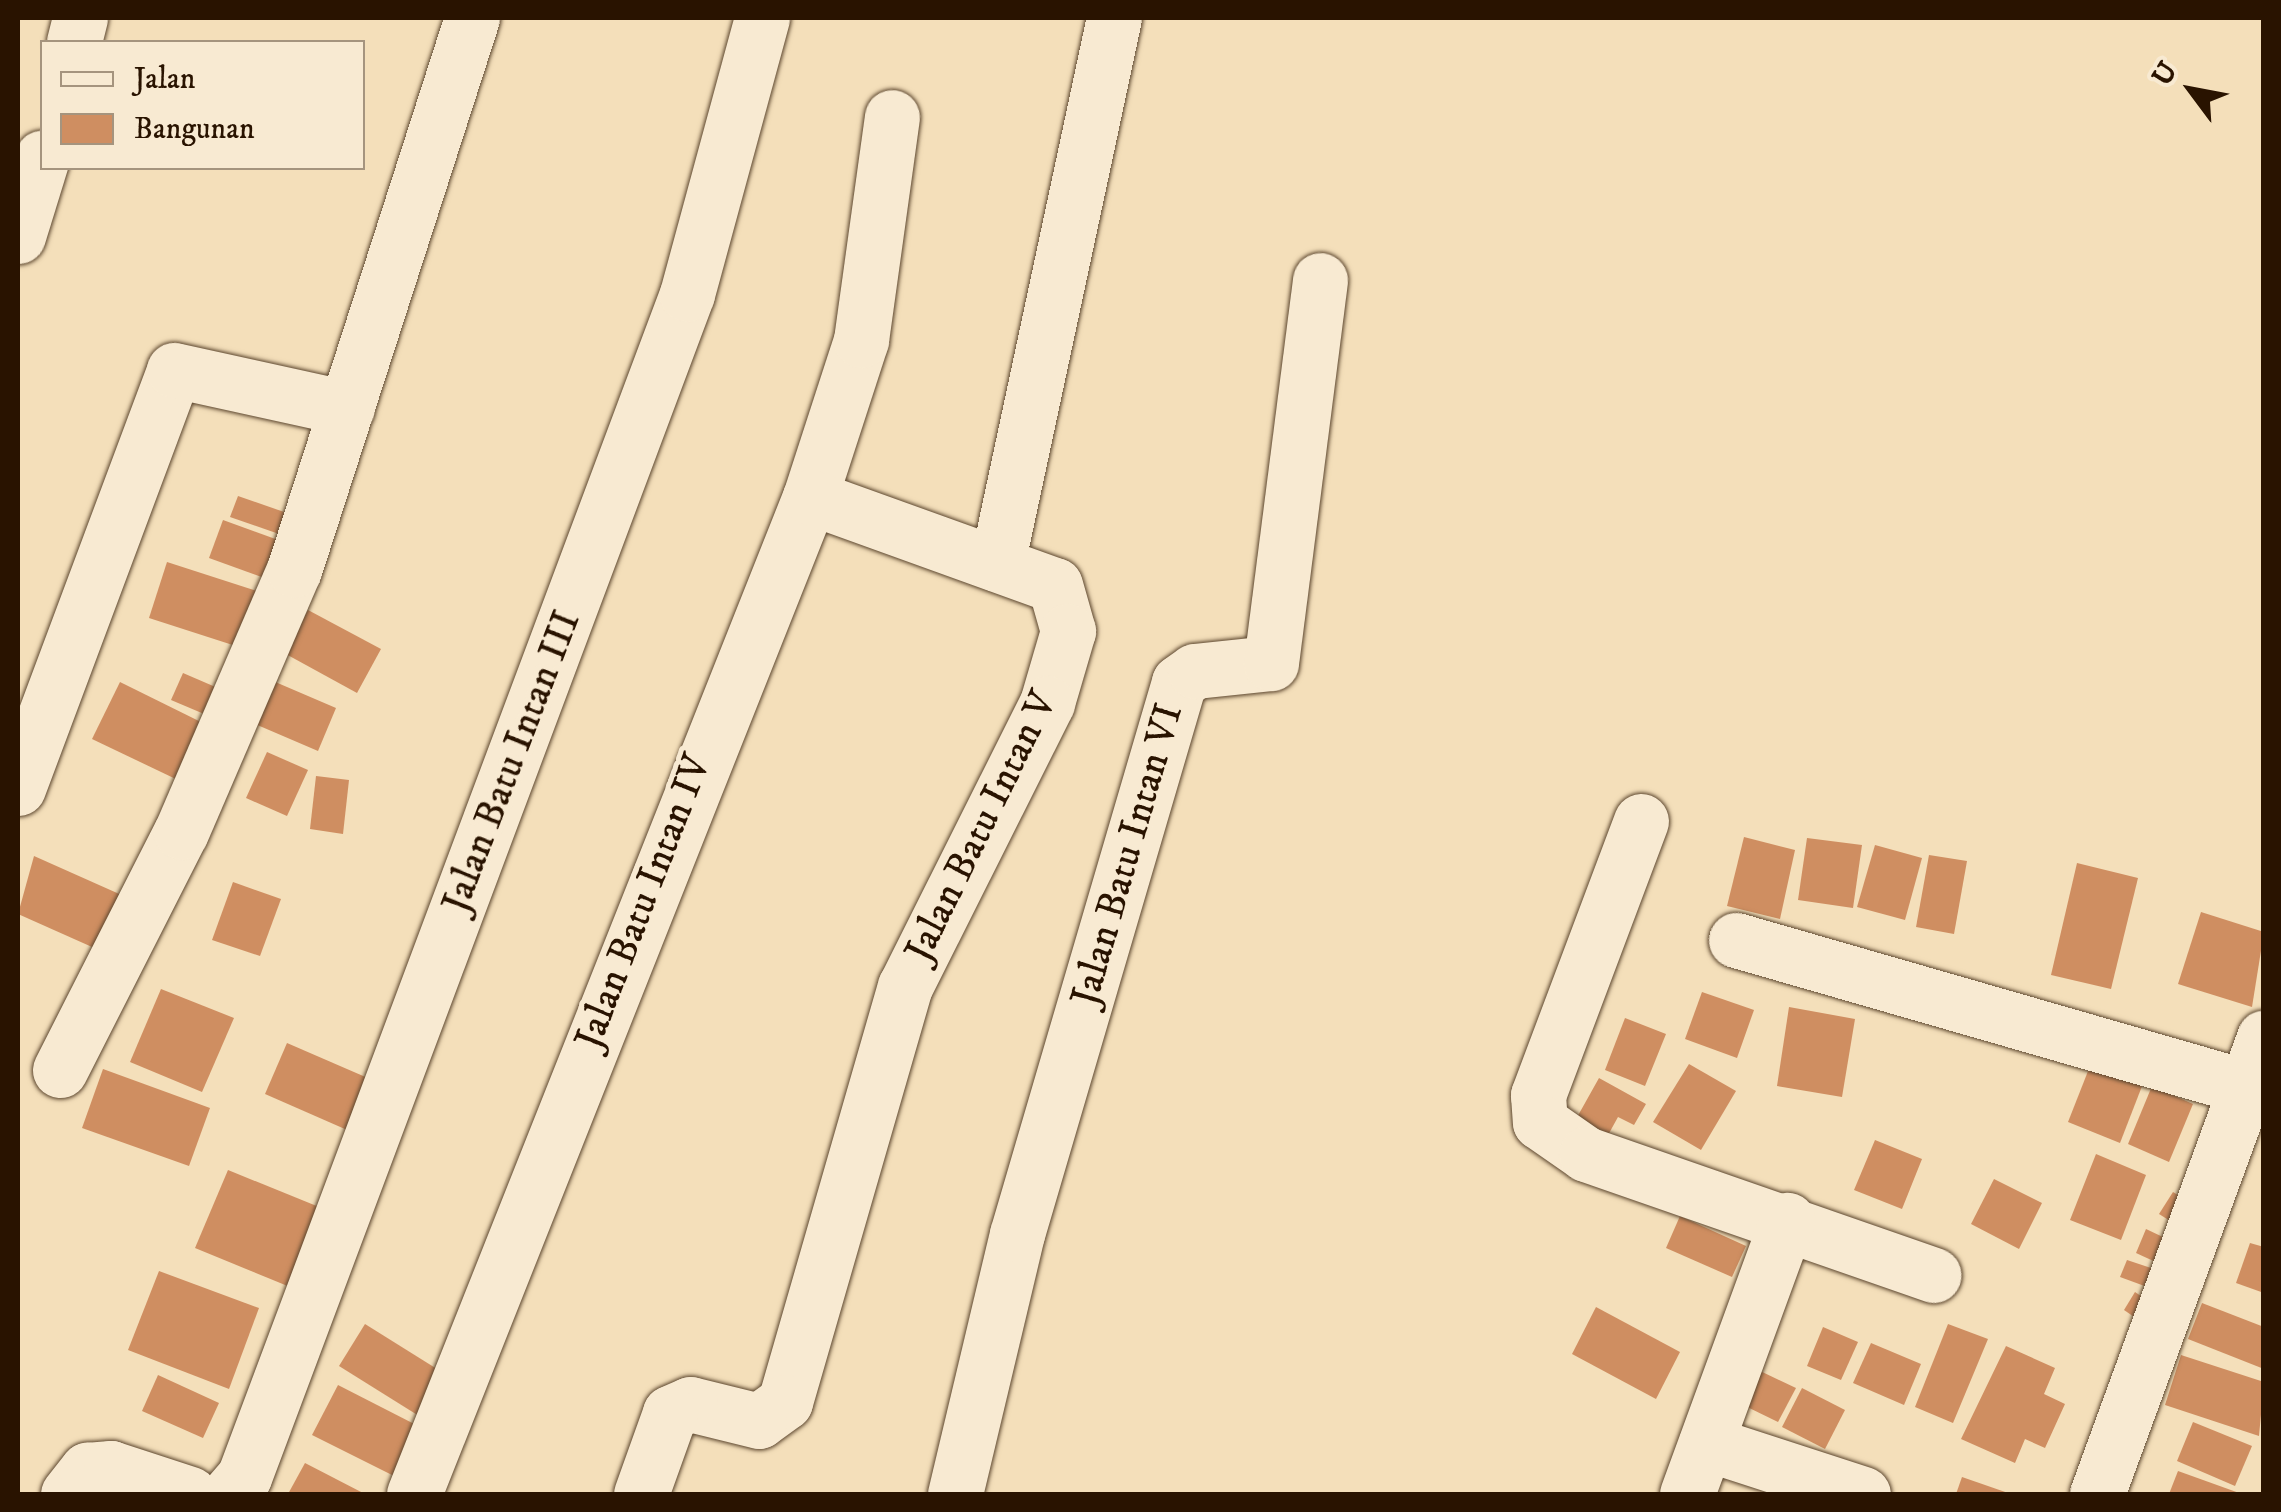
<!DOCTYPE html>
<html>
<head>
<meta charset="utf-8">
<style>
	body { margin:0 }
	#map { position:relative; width:2281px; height:1512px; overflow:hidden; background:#f4dfba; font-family:"IM FELL DW Pica",serif }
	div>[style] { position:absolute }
	.building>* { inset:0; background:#cf8e61 }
	.roads { filter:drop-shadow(0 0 2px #5c462e) drop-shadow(0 0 2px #5c462e) }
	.street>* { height:55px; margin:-27.5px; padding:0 27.5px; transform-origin:27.5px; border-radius:27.5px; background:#f8ead2 }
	span { translate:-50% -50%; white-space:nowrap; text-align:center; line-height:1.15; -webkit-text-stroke:10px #f8ead2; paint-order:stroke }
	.street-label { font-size:40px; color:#291300 }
	.frame { position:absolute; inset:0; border:20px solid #291300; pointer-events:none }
	.legend { position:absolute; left:40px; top:40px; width:325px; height:130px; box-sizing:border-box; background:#f8ead2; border:2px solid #a5947e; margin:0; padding:12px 18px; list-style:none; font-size:30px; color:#291300 }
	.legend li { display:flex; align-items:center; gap:20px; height:50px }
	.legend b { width:50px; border:2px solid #a5947e }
	.north { position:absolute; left:2141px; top:40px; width:100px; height:100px; -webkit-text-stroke:8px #f8ead2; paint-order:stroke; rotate:302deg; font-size:28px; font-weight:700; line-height:40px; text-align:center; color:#291300 }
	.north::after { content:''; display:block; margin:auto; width:35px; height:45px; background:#291300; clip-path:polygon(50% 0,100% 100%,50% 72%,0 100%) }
</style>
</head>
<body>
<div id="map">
	<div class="building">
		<div style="clip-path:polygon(238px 496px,287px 513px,279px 534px,230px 517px)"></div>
		<div style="clip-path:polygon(223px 520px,292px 545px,278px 583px,209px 558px)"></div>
		<div style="clip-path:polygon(167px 562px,260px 592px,242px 648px,149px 618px)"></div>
		<div style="clip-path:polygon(308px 610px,381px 649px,357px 693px,284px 653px)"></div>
		<div style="clip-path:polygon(183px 673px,234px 695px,223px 722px,171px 700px)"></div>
		<div style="clip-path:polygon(273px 681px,336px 708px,318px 751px,255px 724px)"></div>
		<div style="clip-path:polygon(120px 682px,209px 726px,182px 782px,92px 739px)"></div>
		<div style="clip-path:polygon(267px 752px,308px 770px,287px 816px,246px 798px)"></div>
		<div style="clip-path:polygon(316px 776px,349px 780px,343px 834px,310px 829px)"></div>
		<div style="clip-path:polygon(1744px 837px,1795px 850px,1780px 919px,1727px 906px)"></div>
		<div style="clip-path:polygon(1807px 838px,1862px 845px,1853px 908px,1798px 900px)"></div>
		<div style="clip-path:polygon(1875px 845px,1922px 858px,1905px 920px,1857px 907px)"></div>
		<div style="clip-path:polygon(1929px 855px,1967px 861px,1954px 934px,1916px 927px)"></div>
		<div style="clip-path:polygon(34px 856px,126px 897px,101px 951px,18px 914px)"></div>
		<div style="clip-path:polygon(2077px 863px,2138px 878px,2111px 989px,2051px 975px)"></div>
		<div style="clip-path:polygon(233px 882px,281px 899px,260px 956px,212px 940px)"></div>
		<div style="clip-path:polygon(2201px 912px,2264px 932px,2252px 1007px,2178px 984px)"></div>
		<div style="clip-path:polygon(161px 989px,234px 1018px,202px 1092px,130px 1062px)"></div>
		<div style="clip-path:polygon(1702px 992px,1754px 1010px,1737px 1058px,1685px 1039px)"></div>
		<div style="clip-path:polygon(1789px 1007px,1855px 1019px,1842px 1097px,1777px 1086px)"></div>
		<div style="clip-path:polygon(1625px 1018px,1666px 1034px,1645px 1086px,1605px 1070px)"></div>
		<div style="clip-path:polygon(287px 1043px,377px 1082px,354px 1133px,265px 1094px)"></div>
		<div style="clip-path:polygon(2092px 1061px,2144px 1081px,2120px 1143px,2068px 1122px)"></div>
		<div style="clip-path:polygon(1689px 1064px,1736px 1091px,1701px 1150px,1653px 1122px)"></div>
		<div style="clip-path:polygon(103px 1069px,210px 1108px,189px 1166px,82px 1128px)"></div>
		<div style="clip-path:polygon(1599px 1078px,1646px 1104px,1634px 1125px,1618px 1117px,1602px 1146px,1571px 1128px)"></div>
		<div style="clip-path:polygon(2152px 1086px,2193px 1104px,2169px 1162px,2128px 1144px)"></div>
		<div style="clip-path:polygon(1875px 1140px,1922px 1159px,1902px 1209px,1854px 1190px)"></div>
		<div style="clip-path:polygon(2096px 1154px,2146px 1175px,2121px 1240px,2070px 1220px)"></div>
		<div style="clip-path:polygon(228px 1170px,324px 1209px,290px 1287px,195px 1248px)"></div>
		<div style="clip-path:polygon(1994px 1179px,2042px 1203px,2019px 1249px,1971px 1224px)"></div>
		<div style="clip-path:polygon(2173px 1192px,2197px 1207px,2183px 1229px,2159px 1214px)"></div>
		<div style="clip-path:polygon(1680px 1216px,1746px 1246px,1732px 1277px,1666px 1248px)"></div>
		<div style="clip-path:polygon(2146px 1229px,2184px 1247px,2173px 1270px,2136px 1253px)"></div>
		<div style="clip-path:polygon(2250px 1243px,2264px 1247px,2264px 1293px,2236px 1283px)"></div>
		<div style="clip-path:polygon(2127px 1260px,2157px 1270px,2150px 1288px,2120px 1277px)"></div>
		<div style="clip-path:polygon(159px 1271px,259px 1308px,229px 1389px,128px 1350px)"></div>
		<div style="clip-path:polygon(2135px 1292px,2151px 1303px,2140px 1321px,2124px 1310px)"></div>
		<div style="clip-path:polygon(2202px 1303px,2264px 1327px,2264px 1369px,2188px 1339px)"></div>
		<div style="clip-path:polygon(1596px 1307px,1680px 1352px,1656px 1399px,1572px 1354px)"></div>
		<div style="clip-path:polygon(365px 1324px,445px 1374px,419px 1416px,339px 1366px)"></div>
		<div style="clip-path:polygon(1948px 1324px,1988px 1339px,1953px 1423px,1915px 1407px)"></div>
		<div style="clip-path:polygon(1823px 1327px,1858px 1342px,1841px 1380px,1807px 1366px)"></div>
		<div style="clip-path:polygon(1871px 1343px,1921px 1364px,1904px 1405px,1853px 1383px)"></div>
		<div style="clip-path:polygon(2006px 1346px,2055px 1368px,2044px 1394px,2065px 1404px,2045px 1448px,2025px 1439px,2015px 1463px,1961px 1439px)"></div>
		<div style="clip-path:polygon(2181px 1355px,2264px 1382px,2259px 1436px,2165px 1405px)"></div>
		<div style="clip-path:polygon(1756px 1369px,1796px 1388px,1778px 1422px,1739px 1403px)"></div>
		<div style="clip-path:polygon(158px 1375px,219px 1403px,203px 1438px,142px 1411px)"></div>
		<div style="clip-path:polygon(338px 1385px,426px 1430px,400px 1479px,312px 1435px)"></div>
		<div style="clip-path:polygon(1802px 1388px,1845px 1410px,1825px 1449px,1782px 1427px)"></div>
		<div style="clip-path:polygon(2193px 1422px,2252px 1446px,2235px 1486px,2177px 1461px)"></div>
		<div style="clip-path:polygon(305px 1463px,365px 1494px,288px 1494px)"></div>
		<div style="clip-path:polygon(2178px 1471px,2242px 1494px,2169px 1494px)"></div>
		<div style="clip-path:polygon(1962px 1477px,2011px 1494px,1956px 1494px)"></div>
	</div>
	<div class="roads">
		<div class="street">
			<div style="left:74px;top:42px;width:25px;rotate:-76deg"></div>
			<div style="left:18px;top:236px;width:82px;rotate:-72.9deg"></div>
			<div style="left:810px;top:497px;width:165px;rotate:-72deg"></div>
			<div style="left:861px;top:340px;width:225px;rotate:-82.1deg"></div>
			<div style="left:997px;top:564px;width:558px;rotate:-77.91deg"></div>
			<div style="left:18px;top:788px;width:446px;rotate:-69.5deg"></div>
			<div style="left:174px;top:370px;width:177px;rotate:12.4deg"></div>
			<div style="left:1641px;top:821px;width:293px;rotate:110.6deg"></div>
			<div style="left:1538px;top:1095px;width:27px;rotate:86deg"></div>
			<div style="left:1540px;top:1122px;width:56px;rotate:34.8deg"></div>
			<div style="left:1586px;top:1154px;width:368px;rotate:19.2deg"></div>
			<div style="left:1736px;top:940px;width:531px;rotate:16.08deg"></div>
			<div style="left:60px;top:1070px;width:267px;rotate:-63.1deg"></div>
			<div style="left:181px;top:832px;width:285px;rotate:-66.7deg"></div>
			<div style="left:294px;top:570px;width:580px;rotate:-72.13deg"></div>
			<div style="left:1706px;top:1443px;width:165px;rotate:18deg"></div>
			<div style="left:68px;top:1494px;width:31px;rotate:-52deg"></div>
			<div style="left:87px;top:1470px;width:24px;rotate:-5deg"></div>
			<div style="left:111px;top:1468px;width:83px;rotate:18.2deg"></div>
			<div style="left:229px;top:1494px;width:23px;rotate:-49deg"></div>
			<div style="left:244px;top:1477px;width:1263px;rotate:-69.47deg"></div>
			<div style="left:687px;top:294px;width:286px;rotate:-74.8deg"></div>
			<div style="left:414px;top:1494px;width:1073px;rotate:-68.34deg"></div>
			<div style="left:810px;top:497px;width:260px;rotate:19.8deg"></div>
			<div style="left:1055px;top:585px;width:48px;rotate:74.2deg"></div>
			<div style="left:1068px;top:631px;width:75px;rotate:106.3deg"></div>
			<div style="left:1047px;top:703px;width:317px;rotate:116.6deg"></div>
			<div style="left:905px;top:986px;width:433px;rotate:106.1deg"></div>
			<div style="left:785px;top:1402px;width:32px;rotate:144deg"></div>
			<div style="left:759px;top:1421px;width:71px;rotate:-166.2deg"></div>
			<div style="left:690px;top:1404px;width:22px;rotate:156deg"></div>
			<div style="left:670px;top:1413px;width:86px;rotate:109.7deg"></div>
			<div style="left:955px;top:1494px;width:267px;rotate:-76.6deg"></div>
			<div style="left:1017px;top:1234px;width:575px;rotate:-73.64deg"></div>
			<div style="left:1179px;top:682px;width:19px;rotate:-35deg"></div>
			<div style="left:1195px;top:671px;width:76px;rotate:-6deg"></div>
			<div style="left:1271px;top:663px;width:386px;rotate:-82.7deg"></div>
			<div style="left:1687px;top:1494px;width:292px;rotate:-69.9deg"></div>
			<div style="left:2097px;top:1494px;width:486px;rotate:-69.9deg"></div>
		</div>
	</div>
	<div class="street-label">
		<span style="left:512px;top:762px;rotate:-69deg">Jalan Batu Intan III</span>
		<span style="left:982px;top:827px;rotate:-64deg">Jalan Batu Intan V</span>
		<span style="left:1128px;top:855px;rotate:-74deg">Jalan Batu Intan VI</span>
		<span style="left:644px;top:902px;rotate:-69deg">Jalan Batu Intan IV</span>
	</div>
	<div class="frame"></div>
	<ul class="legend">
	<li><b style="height:12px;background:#f8ead2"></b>Jalan</li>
	<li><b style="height:28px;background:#cf8e61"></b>Bangunan</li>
	</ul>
	<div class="north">U</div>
</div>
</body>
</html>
